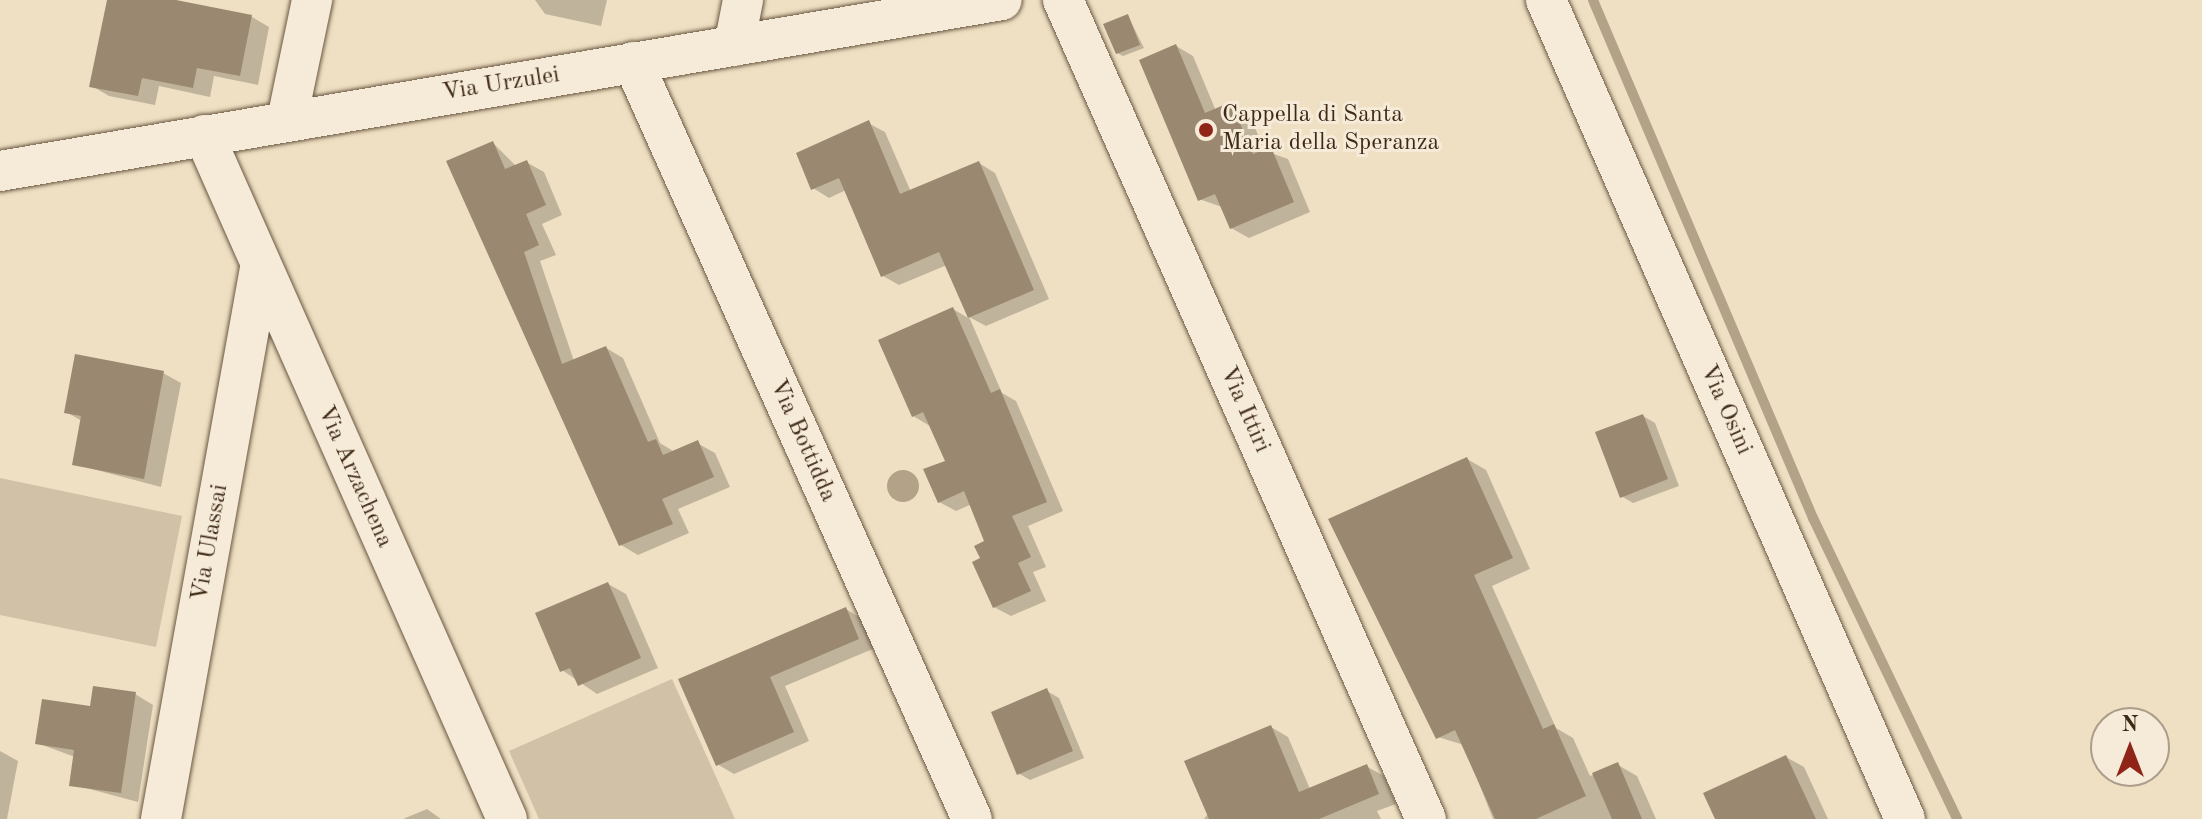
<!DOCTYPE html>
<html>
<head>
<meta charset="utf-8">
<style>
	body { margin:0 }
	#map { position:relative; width:2202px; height:819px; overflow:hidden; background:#efe0c3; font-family:"Old Standard TT",serif }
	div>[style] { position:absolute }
	.green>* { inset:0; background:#d1c1a6 }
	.water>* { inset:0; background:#b3a288 }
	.round { border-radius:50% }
	.shadow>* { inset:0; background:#0003 }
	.stream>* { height:10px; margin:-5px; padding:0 5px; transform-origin:5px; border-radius:5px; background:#b3a288 }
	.building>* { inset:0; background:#9a8870 }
	.roads { filter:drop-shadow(0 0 2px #6a5741) drop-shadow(0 0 2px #6a5741) }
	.minor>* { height:40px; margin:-20px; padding:0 20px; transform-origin:20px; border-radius:20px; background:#f5ebd8 }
	.dots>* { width:22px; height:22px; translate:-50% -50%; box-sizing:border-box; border:4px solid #f5ebd8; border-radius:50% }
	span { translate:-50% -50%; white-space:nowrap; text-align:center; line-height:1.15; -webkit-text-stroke:6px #f5ebd8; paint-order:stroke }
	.street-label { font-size:24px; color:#3e2916 }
	.poi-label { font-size:24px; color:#3e2916 }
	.left { translate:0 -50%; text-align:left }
	.north { position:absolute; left:2090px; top:707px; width:80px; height:80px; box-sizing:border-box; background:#f5ebd8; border:2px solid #ac9d8a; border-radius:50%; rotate:0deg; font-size:22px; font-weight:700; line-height:32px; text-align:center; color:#3e2916 }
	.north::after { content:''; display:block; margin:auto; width:28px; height:36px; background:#8f2418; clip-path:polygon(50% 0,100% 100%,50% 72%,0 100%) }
</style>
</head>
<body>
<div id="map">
	<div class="green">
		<div style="clip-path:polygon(0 478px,182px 516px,156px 647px,0 615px)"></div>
		<div style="clip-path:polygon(672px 679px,735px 819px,539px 819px,509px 751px)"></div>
	</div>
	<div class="water">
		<div class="round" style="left:887px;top:470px;width:32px;height:32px"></div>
	</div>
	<div class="shadow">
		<div style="clip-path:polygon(109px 0,166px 0,252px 17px,269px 27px,258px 85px,214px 76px,210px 97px,159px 86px,155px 105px,109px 96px,92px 86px)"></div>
		<div style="clip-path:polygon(535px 0,607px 0,601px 26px,545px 14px)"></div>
		<div style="clip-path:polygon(1128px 16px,1144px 48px,1123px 56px,1117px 53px)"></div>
		<div style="clip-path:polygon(1176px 46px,1193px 56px,1216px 111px,1231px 104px,1249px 114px,1265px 151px,1288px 159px,1310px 212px,1249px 238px,1231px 228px,1222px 207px,1199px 199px)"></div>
		<div style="clip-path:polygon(868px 123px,885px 132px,911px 192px,979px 163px,995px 173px,1049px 299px,986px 326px,969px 317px,947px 265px,899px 285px,883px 276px,846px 190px,829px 198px,813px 188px)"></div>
		<div style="clip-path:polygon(493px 143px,516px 166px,526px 162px,544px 172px,562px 215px,542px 224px,556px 255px,540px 261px,574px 361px,606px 348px,623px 358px,660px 443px,673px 451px,697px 443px,715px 453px,730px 487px,678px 509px,689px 533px,638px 555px,621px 545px,448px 162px)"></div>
		<div style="clip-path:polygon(953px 309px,970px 319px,1002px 393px,1016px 401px,1063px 511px,1028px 526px,1046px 567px,1033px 572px,1046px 601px,1011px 616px,994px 607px,983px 559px,987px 542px,972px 504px,956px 511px,939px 502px,947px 462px,930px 426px,913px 416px)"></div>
		<div style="clip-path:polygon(163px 373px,181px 383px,161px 487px,74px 464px,82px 421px,66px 412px)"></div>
		<div style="clip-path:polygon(1643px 416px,1655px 423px,1679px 486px,1633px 503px,1621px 496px)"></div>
		<div style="clip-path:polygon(1467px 459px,1486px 470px,1530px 569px,1492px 586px,1556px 728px,1573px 738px,1590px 776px,1618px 765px,1637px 776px,1656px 819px,1493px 819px,1464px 745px,1438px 737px)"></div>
		<div style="clip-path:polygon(608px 584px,626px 594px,658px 668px,597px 694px,562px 670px)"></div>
		<div style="clip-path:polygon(846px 609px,862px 619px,875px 648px,785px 686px,809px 741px,734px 774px,717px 764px,680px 680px)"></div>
		<div style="clip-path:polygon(1047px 691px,1059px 698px,1084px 758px,1030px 780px,1018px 773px)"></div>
		<div style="clip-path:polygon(135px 694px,153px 705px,138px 802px,71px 784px,75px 757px,37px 743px,92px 709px)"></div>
		<div style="clip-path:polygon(1271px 727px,1288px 737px,1310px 789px,1366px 766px,1384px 776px,1396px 804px,1377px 811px,1381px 819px,1204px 819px)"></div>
		<div style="clip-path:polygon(0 751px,18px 761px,7px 819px,0 819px)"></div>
		<div style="clip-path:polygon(1786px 757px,1804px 767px,1828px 819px,1717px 819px)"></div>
		<div style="clip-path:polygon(427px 809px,441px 819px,403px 819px)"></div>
	</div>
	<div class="stream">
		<div style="left:1593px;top:0;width:563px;rotate:66.99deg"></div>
		<div style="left:1813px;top:518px;width:334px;rotate:64.4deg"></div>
	</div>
	<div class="building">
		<div style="clip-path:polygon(107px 0,176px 0,252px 15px,240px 76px,197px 68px,193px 88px,142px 78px,138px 96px,89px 87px)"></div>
		<div style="clip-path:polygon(1128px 14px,1140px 45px,1116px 54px,1103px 24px)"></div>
		<div style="clip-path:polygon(1176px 44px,1205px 113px,1231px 102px,1253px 154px,1271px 147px,1294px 202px,1230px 229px,1215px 194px,1198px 201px,1139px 60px)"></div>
		<div style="clip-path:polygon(869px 120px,900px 194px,979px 161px,1034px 290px,968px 318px,939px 252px,881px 277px,839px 178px,811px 190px,796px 153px)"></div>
		<div style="clip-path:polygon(493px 141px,505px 169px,527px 160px,546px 205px,526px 214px,539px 245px,524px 252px,562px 364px,606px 346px,648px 442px,656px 439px,663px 455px,698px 440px,714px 477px,662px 499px,673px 524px,619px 546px,446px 161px)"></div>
		<div style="clip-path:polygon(953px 307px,991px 393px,1000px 389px,1047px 502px,1012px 516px,1031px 557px,1018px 563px,1031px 591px,993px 608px,972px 562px,980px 558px,974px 546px,984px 541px,964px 491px,938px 503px,923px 469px,945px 461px,923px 412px,912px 417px,878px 340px)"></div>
		<div style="clip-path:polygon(75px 354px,164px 371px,144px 479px,72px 465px,81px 416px,64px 413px)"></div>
		<div style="clip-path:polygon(1643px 414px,1668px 479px,1620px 498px,1595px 432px)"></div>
		<div style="clip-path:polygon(1467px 457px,1513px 558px,1474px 575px,1543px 729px,1554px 724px,1586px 796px,1536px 819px,1495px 819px,1455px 730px,1436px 739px,1328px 519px)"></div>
		<div style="clip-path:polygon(608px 582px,641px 658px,578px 686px,570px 668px,560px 672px,535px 613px)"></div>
		<div style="clip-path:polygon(846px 607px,859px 639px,770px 677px,794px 732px,716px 766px,678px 679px)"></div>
		<div style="clip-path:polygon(93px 686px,136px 692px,121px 793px,69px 786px,74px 750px,35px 744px,42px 699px,90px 706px)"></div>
		<div style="clip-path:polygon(1047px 688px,1073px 751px,1017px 775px,991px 712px)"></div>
		<div style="clip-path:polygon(1271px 725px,1299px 792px,1367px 764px,1379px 794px,1319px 819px,1209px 819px,1184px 761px)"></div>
		<div style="clip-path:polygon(1786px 755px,1816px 819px,1715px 819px,1703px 793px)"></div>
		<div style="clip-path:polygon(1618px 762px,1642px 819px,1612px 819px,1592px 773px)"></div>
	</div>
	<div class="roads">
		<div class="minor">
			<div style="left:1063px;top:0;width:896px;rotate:66.1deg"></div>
			<div style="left:1546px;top:0;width:894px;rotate:66.33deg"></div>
			<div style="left:734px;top:46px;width:47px;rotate:-78.9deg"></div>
			<div style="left:633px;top:62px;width:829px;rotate:65.88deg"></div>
			<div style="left:287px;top:120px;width:123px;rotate:-78.2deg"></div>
			<div style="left:204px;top:135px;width:748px;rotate:66.11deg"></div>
			<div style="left:0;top:171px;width:1016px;rotate:-9.68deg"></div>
			<div style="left:161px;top:819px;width:560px;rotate:-79.81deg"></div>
		</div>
	</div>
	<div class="dots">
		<div style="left:1206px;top:130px;background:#8f2418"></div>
	</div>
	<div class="street-label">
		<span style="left:501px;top:85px;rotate:-9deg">Via Urzulei</span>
		<span style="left:1244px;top:410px;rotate:66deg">Via Ittiri</span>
		<span style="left:1725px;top:410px;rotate:66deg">Via Osini</span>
		<span style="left:802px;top:441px;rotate:66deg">Via Bottidda</span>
		<span style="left:354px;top:477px;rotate:66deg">Via Arzachena</span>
		<span style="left:211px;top:543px;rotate:-80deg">Via Ulassai</span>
	</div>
	<div class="poi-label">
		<span class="left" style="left:1222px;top:130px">Cappella di Santa<br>Maria della Speranza</span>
	</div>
	<div class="north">N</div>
</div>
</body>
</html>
